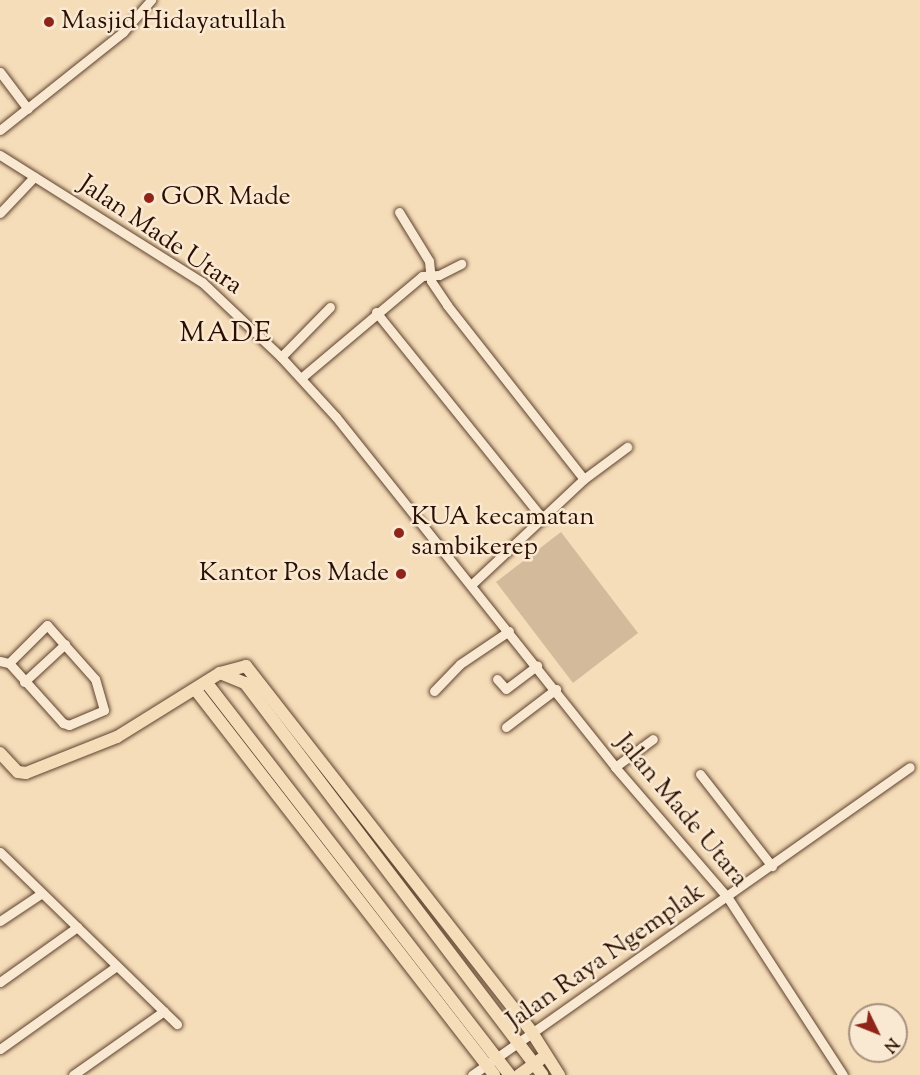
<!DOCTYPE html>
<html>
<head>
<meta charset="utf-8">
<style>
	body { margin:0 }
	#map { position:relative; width:920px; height:1075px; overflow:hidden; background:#f6ddb9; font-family:"Sorts Mill Goudy",serif }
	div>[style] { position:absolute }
	.green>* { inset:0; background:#d3ba9a }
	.roads { filter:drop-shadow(0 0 2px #5e422e) drop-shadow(0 0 2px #5e422e) }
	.minor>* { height:9px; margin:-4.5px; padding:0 4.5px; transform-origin:4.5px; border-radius:4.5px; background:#f9e9d2 }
	.major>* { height:12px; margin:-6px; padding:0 6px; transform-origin:6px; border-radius:6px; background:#f6ddb9 }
	.dots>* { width:16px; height:16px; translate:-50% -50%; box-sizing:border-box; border:3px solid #f9e9d2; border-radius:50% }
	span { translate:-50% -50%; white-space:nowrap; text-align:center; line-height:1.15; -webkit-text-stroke:5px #f9e9d2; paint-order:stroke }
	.poi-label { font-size:26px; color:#2b0e00 }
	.left { translate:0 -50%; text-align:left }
	.right { translate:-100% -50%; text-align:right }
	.street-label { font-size:26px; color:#2b0e00 }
	.quarter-label { font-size:28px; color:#2b0e00; letter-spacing:1.5px }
	.north { position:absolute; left:848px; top:1003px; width:60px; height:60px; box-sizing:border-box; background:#f9e9d2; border:2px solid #a7917e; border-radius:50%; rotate:133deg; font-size:16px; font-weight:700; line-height:24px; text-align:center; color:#2b0e00 }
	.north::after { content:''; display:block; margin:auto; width:21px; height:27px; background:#8f2418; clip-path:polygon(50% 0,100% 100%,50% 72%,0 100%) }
</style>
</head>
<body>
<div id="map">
	<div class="green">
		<div style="clip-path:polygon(561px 532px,638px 633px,573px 683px,496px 582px)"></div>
	</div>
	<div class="roads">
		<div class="minor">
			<div style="left:0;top:72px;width:46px;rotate:52.9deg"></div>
			<div style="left:0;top:130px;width:157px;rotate:-38.5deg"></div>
			<div style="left:123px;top:32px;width:43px;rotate:-48.8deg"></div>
			<div style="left:0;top:155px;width:239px;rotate:32.2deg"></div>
			<div style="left:202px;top:282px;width:109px;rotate:43.5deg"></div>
			<div style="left:281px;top:357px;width:81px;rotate:47.5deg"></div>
			<div style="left:336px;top:417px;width:448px;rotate:51.4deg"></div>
			<div style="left:615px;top:767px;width:173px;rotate:49.2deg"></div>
			<div style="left:728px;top:898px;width:211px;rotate:57deg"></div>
			<div style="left:399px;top:212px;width:57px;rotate:58.5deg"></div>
			<div style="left:429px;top:261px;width:20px;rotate:84deg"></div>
			<div style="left:431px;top:281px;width:29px;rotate:56deg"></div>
			<div style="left:447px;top:305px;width:221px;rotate:51.8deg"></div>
			<div style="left:0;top:213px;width:50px;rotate:-46.6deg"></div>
			<div style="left:376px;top:312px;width:266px;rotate:51.1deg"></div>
			<div style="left:281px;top:357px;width:70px;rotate:-45.6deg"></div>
			<div style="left:301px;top:378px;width:158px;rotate:-40.1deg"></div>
			<div style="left:422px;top:276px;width:17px;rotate:-3deg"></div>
			<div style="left:439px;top:275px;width:25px;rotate:-27deg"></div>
			<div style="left:471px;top:585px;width:155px;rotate:-43.2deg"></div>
			<div style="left:584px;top:479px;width:54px;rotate:-36.7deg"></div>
			<div style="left:0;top:661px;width:9px;rotate:13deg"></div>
			<div style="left:9px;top:663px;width:81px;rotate:48deg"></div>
			<div style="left:63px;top:723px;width:6px;rotate:18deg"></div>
			<div style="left:69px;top:725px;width:38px;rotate:-23deg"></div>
			<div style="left:104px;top:710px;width:32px;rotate:-106deg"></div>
			<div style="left:95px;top:679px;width:72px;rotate:-131.6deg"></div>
			<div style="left:47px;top:625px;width:54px;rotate:135deg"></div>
			<div style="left:497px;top:679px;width:13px;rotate:48deg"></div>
			<div style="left:506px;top:689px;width:39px;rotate:-37deg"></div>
			<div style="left:24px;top:682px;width:56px;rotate:-42.8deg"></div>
			<div style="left:434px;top:691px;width:37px;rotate:-46deg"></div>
			<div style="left:460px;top:664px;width:59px;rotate:-34deg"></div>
			<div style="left:506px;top:727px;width:63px;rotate:-37.2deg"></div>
			<div style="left:615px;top:767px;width:47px;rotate:-36.4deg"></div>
			<div style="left:700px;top:774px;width:117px;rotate:52deg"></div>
			<div style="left:0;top:852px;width:247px;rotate:44.2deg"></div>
			<div style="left:0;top:921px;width:50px;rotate:-33.7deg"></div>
			<div style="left:0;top:982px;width:95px;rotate:-35.5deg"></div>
			<div style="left:0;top:1049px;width:143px;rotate:-35.4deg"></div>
			<div style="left:73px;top:1075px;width:111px;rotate:-35.1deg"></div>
			<div style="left:472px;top:1075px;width:535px;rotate:-35.11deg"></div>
		</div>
		<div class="major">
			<div style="left:220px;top:673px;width:27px;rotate:22deg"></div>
			<div style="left:245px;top:683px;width:492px;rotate:52.8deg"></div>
			<div style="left:206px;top:682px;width:497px;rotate:52.3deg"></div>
			<div style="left:195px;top:689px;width:488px;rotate:52.2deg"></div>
			<div style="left:0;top:753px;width:26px;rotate:47deg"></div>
			<div style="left:18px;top:772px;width:8px;rotate:7deg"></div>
			<div style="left:26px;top:773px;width:98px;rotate:-21.6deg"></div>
			<div style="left:117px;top:737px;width:121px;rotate:-31.9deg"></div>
			<div style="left:220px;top:673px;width:27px;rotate:-15deg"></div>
			<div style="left:246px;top:666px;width:467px;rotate:52deg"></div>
			<div style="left:533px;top:1034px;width:49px;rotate:57.6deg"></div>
			<div style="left:519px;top:1075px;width:27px;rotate:-36deg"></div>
		</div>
	</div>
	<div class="dots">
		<div style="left:49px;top:22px;background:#8f2418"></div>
		<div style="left:149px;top:198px;background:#8f2418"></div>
		<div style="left:399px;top:533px;background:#8f2418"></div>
		<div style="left:401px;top:574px;background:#8f2418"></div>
	</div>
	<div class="poi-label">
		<span class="left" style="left:61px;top:22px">Masjid Hidayatullah</span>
		<span class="left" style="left:161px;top:198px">GOR Made</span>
		<span class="left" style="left:411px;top:533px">KUA kecamatan<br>sambikerep</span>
		<span class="right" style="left:389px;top:574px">Kantor Pos Made</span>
	</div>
	<div class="street-label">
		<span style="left:160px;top:236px;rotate:34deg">Jalan Made Utara</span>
		<span style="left:681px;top:811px;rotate:50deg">Jalan Made Utara</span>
		<span style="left:606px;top:957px;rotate:-35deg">Jalan Raya Ngemplak</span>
	</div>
	<div class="quarter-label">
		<span style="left:226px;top:334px">MADE</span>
	</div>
	<div class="north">N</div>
</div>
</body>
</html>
